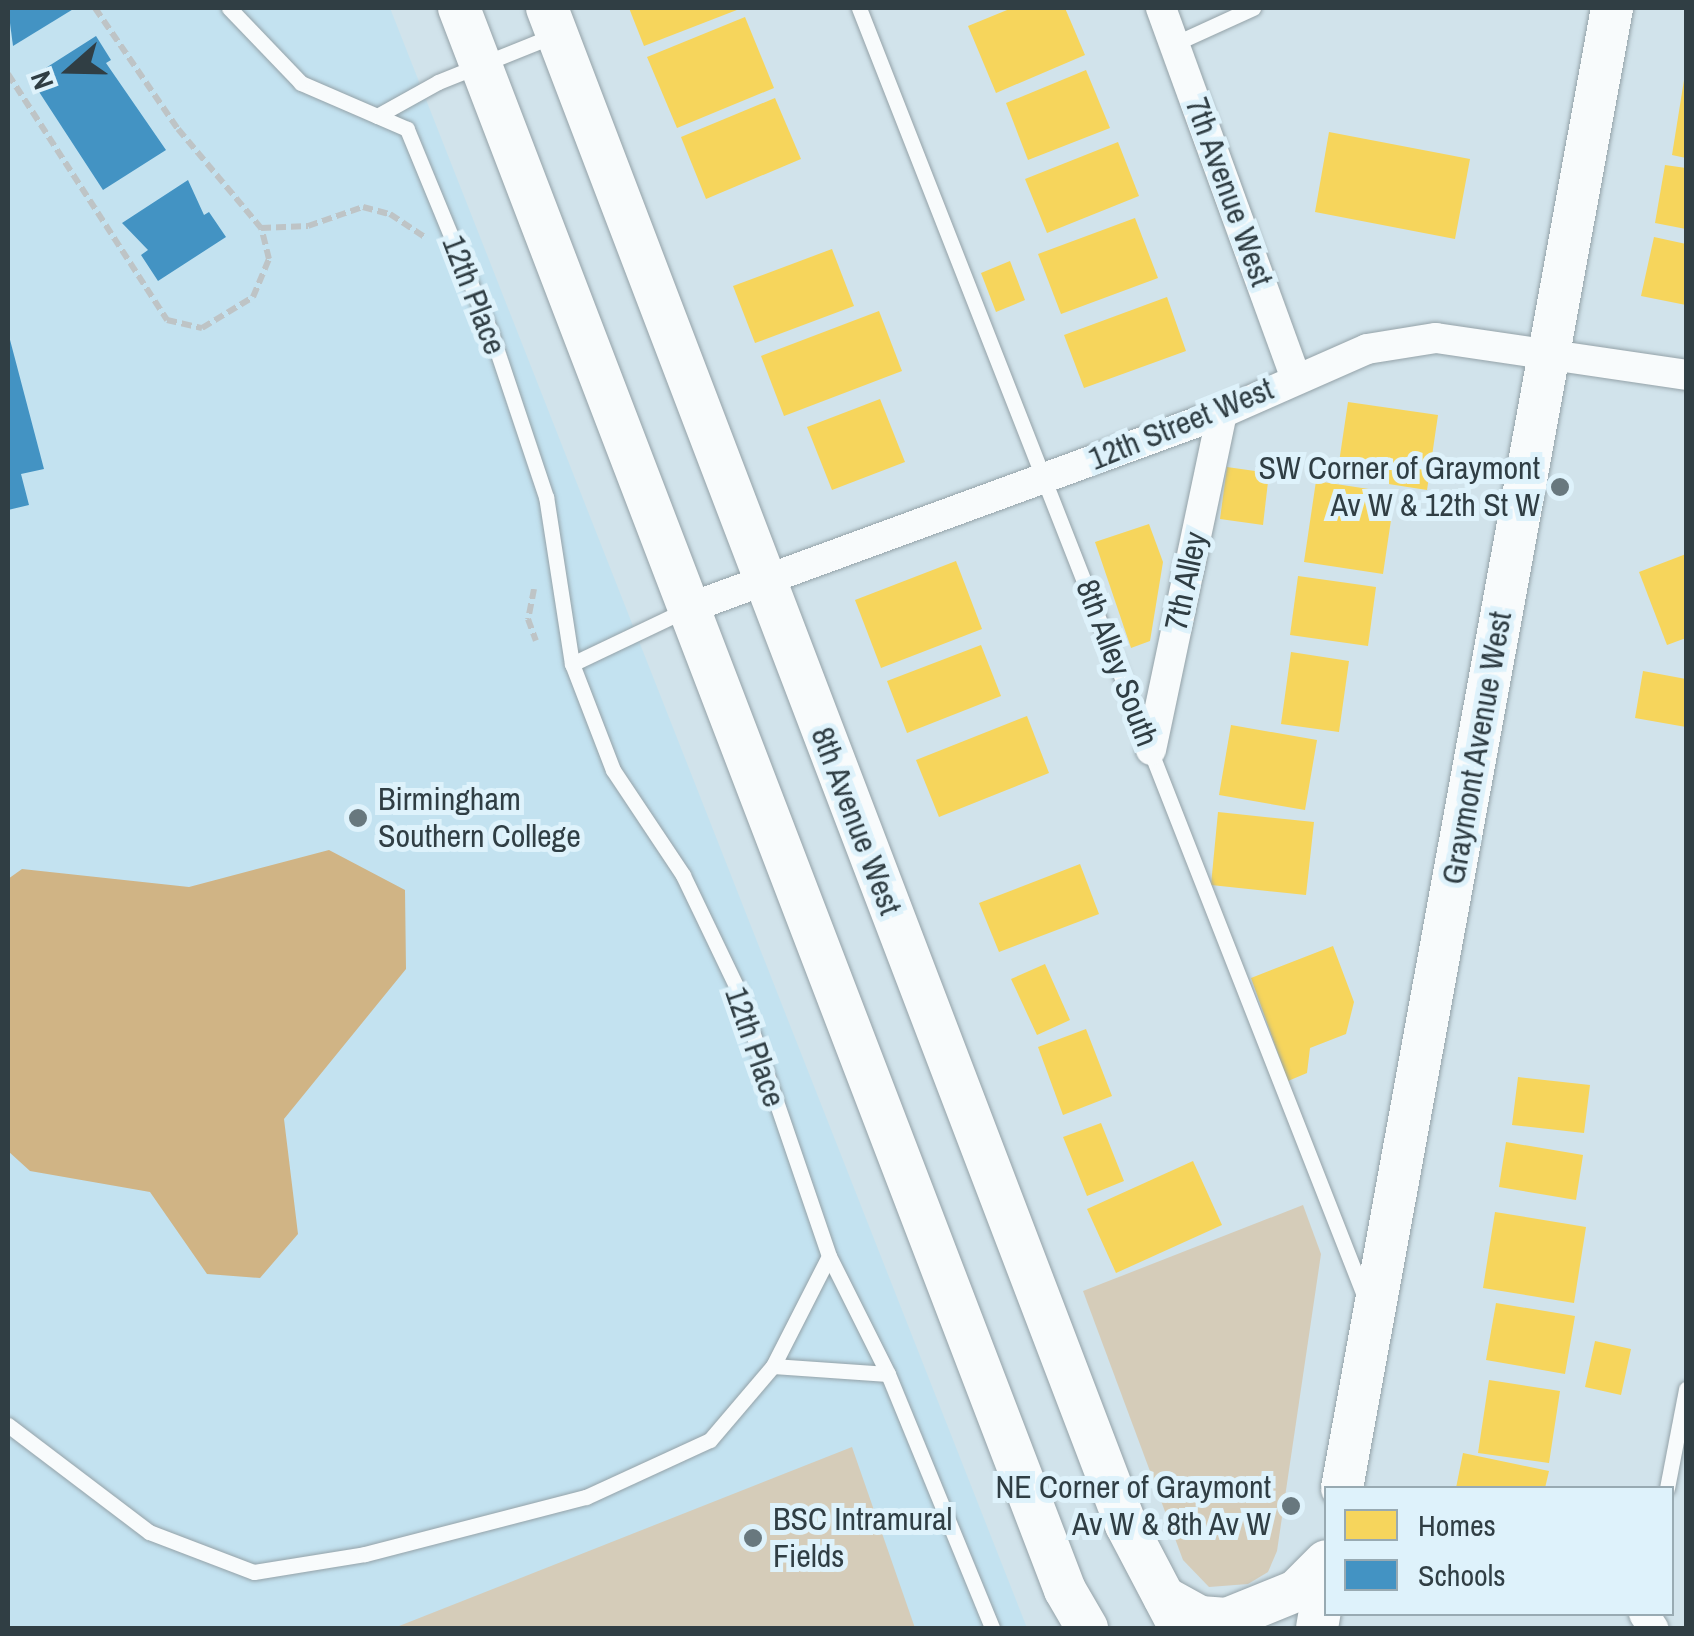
<!DOCTYPE html>
<html>
<head>
<meta charset="utf-8">
<style>
	body { margin:0 }
	#map { position:relative; width:1694px; height:1636px; overflow:hidden; background:#d1e3eb; font-family:"Archivo Narrow",sans-serif }
	div>[style] { position:absolute }
	.built>* { inset:0; background:#c3e2f0 }
	.green>* { inset:0; background:#d5ccb9 }
	.water>* { inset:0; background:#d0b485 }
	.homes>* { inset:0; background:#f6d55c }
	.schools>* { inset:0; background:#4393c3 }
	.path>* { height:6px; margin-top:-3px; transform-origin:0; background:repeating-linear-gradient(90deg,#bec4c6 0 10px,transparent 0 15px) }
	.roads { filter:drop-shadow(0 0 2px #94a2a8) drop-shadow(0 0 2px #94a2a8) }
	.lane>* { height:15px; margin:-7.5px; padding:0 7.5px; transform-origin:7.5px; border-radius:7.5px; background:#f8fbfc }
	.street>* { height:30px; margin:-15px; padding:0 15px; transform-origin:15px; border-radius:15px; background:#f8fbfc }
	.secondary>* { height:42px; margin:-21px; padding:0 21px; transform-origin:21px; border-radius:21px; background:#f8fbfc }
	.dots>* { width:28px; height:28px; translate:-50% -50%; box-sizing:border-box; border:5px solid #def2fb; border-radius:50% }
	span { translate:-50% -50%; white-space:nowrap; text-align:center; line-height:1.15; -webkit-text-stroke:10px #def2fb; paint-order:stroke }
	.street-label { font-size:32px; color:#303e44 }
	.poi-label { font-size:32px; color:#303e44 }
	.right { translate:-100% -50%; text-align:right }
	.left { translate:0 -50%; text-align:left }
	.frame { position:absolute; inset:0; border:10px solid #303e44; pointer-events:none }
	.legend { position:absolute; left:1324px; top:1486px; width:350px; height:130px; box-sizing:border-box; background:#def2fb; border:2px solid #98aab2; margin:0; padding:12px 18px; list-style:none; font-size:30px; color:#303e44 }
	.legend li { display:flex; align-items:center; gap:20px; height:50px }
	.legend b { width:50px; border:2px solid #98aab2 }
	.north { position:absolute; left:20px; top:20px; width:100px; height:100px; -webkit-text-stroke:8px #def2fb; paint-order:stroke; rotate:250deg; font-size:28px; font-weight:700; line-height:40px; text-align:center; color:#303e44 }
	.north::after { content:''; display:block; margin:auto; width:35px; height:45px; background:#303e44; clip-path:polygon(50% 0,100% 100%,50% 72%,0 100%) }
</style>
</head>
<body>
<div id="map">
	<div class="built">
		<div style="clip-path:polygon(8px 8px,390px 8px,1027px 1628px,8px 1628px)"></div>
	</div>
	<div class="green">
		<div style="clip-path:polygon(1303px 1205px,1321px 1254px,1277px 1551px,1268px 1572px,1248px 1584px,1209px 1587px,1183px 1560px,1083px 1291px)"></div>
		<div style="clip-path:polygon(852px 1447px,915px 1628px,394px 1628px)"></div>
	</div>
	<div class="water">
		<div style="clip-path:polygon(329px 850px,405px 890px,406px 969px,284px 1119px,298px 1234px,260px 1278px,207px 1274px,150px 1192px,30px 1171px,8px 1151px,8px 879px,22px 869px,189px 887px)"></div>
	</div>
	<div class="homes">
		<div style="clip-path:polygon(629px 8px,742px 8px,644px 46px)"></div>
		<div style="clip-path:polygon(1012px 8px,1065px 8px,1085px 55px,996px 93px,968px 26px)"></div>
		<div style="clip-path:polygon(745px 17px,774px 88px,677px 128px,647px 57px)"></div>
		<div style="clip-path:polygon(1086px 70px,1110px 128px,1028px 160px,1006px 103px)"></div>
		<div style="clip-path:polygon(1684px 80px,1686px 80px,1686px 158px,1672px 155px)"></div>
		<div style="clip-path:polygon(775px 98px,801px 159px,706px 199px,681px 137px)"></div>
		<div style="clip-path:polygon(1329px 132px,1470px 159px,1455px 239px,1315px 212px)"></div>
		<div style="clip-path:polygon(1118px 142px,1139px 196px,1047px 233px,1025px 179px)"></div>
		<div style="clip-path:polygon(1665px 165px,1686px 168px,1686px 229px,1655px 223px)"></div>
		<div style="clip-path:polygon(1135px 218px,1158px 278px,1061px 314px,1038px 254px)"></div>
		<div style="clip-path:polygon(1654px 237px,1686px 244px,1686px 305px,1641px 296px)"></div>
		<div style="clip-path:polygon(832px 249px,854px 306px,755px 343px,733px 286px)"></div>
		<div style="clip-path:polygon(1010px 261px,1025px 300px,996px 312px,981px 273px)"></div>
		<div style="clip-path:polygon(1167px 297px,1186px 351px,1084px 388px,1064px 335px)"></div>
		<div style="clip-path:polygon(879px 311px,902px 371px,784px 416px,761px 356px)"></div>
		<div style="clip-path:polygon(880px 399px,905px 462px,832px 490px,807px 427px)"></div>
		<div style="clip-path:polygon(1348px 402px,1438px 415px,1427px 490px,1337px 476px)"></div>
		<div style="clip-path:polygon(1227px 467px,1269px 473px,1263px 525px,1220px 519px)"></div>
		<div style="clip-path:polygon(1316px 481px,1395px 493px,1383px 574px,1304px 562px)"></div>
		<div style="clip-path:polygon(1149px 524px,1163px 562px,1150px 641px,1131px 648px,1095px 542px)"></div>
		<div style="clip-path:polygon(1686px 554px,1686px 638px,1667px 645px,1639px 572px)"></div>
		<div style="clip-path:polygon(956px 561px,982px 629px,881px 668px,855px 600px)"></div>
		<div style="clip-path:polygon(1298px 576px,1376px 587px,1368px 646px,1290px 635px)"></div>
		<div style="clip-path:polygon(981px 645px,1001px 696px,907px 733px,887px 681px)"></div>
		<div style="clip-path:polygon(1291px 652px,1349px 661px,1339px 732px,1281px 724px)"></div>
		<div style="clip-path:polygon(1643px 671px,1686px 679px,1686px 727px,1635px 718px)"></div>
		<div style="clip-path:polygon(1027px 716px,1049px 773px,939px 817px,916px 760px)"></div>
		<div style="clip-path:polygon(1231px 725px,1317px 740px,1305px 810px,1219px 795px)"></div>
		<div style="clip-path:polygon(1218px 812px,1314px 822px,1306px 895px,1211px 885px)"></div>
		<div style="clip-path:polygon(1080px 864px,1099px 914px,999px 952px,979px 903px)"></div>
		<div style="clip-path:polygon(1333px 946px,1354px 1002px,1346px 1034px,1310px 1048px,1307px 1073px,1288px 1081px,1251px 978px)"></div>
		<div style="clip-path:polygon(1045px 964px,1070px 1020px,1037px 1035px,1011px 979px)"></div>
		<div style="clip-path:polygon(1086px 1029px,1112px 1096px,1063px 1115px,1038px 1047px)"></div>
		<div style="clip-path:polygon(1518px 1077px,1590px 1085px,1584px 1133px,1512px 1125px)"></div>
		<div style="clip-path:polygon(1101px 1123px,1124px 1181px,1087px 1196px,1063px 1137px)"></div>
		<div style="clip-path:polygon(1506px 1142px,1583px 1155px,1576px 1200px,1499px 1187px)"></div>
		<div style="clip-path:polygon(1193px 1161px,1222px 1225px,1116px 1273px,1087px 1209px)"></div>
		<div style="clip-path:polygon(1495px 1212px,1586px 1227px,1574px 1303px,1483px 1288px)"></div>
		<div style="clip-path:polygon(1496px 1303px,1575px 1316px,1565px 1374px,1486px 1360px)"></div>
		<div style="clip-path:polygon(1595px 1341px,1631px 1349px,1621px 1395px,1585px 1387px)"></div>
		<div style="clip-path:polygon(1489px 1380px,1560px 1391px,1549px 1463px,1478px 1453px)"></div>
		<div style="clip-path:polygon(1463px 1453px,1549px 1471px,1545px 1488px,1456px 1488px)"></div>
	</div>
	<div class="schools">
		<div style="clip-path:polygon(8px 8px,75px 8px,13px 46px)"></div>
		<div style="clip-path:polygon(96px 36px,111px 60px,106px 63px,166px 150px,103px 190px,30px 78px)"></div>
		<div style="clip-path:polygon(188px 180px,204px 215px,209px 212px,226px 237px,158px 281px,141px 255px,148px 250px,122px 223px)"></div>
		<div style="clip-path:polygon(9px 336px,44px 469px,21px 474px,29px 505px,8px 510px)"></div>
	</div>
	<div class="path">
		<div style="left:95px;top:8px;width:147px;rotate:55.6deg"></div>
		<div style="left:178px;top:129px;width:129px;rotate:50deg"></div>
		<div style="left:261px;top:228px;width:47px;rotate:-2.4deg"></div>
		<div style="left:308px;top:226px;width:58px;rotate:-19.1deg"></div>
		<div style="left:363px;top:207px;width:28px;rotate:15deg"></div>
		<div style="left:390px;top:214px;width:43px;rotate:33.7deg"></div>
		<div style="left:8px;top:74px;width:293px;rotate:57.1deg"></div>
		<div style="left:167px;top:320px;width:36px;rotate:13deg"></div>
		<div style="left:202px;top:328px;width:60px;rotate:-31.3deg"></div>
		<div style="left:253px;top:297px;width:41px;rotate:-67.2deg"></div>
		<div style="left:269px;top:259px;width:32px;rotate:-104deg"></div>
		<div style="left:534px;top:589px;width:31px;rotate:101deg"></div>
		<div style="left:528px;top:619px;width:23px;rotate:70deg"></div>
	</div>
	<div class="roads">
		<div class="lane">
			<div style="left:859px;top:8px;width:1386px;rotate:68.58deg"></div>
			<div style="left:1174px;top:44px;width:87px;rotate:-24.5deg"></div>
			<div style="left:377px;top:116px;width:70px;rotate:-29.1deg"></div>
			<div style="left:438px;top:82px;width:126px;rotate:-21.9deg"></div>
			<div style="left:572px;top:664px;width:125px;rotate:-25.5deg"></div>
			<div style="left:829px;top:1256px;width:132px;rotate:63.4deg"></div>
			<div style="left:773px;top:1366px;width:115px;rotate:4deg"></div>
			<div style="left:888px;top:1374px;width:274px;rotate:67.7deg"></div>
			<div style="left:8px;top:1425px;width:177px;rotate:37.2deg"></div>
			<div style="left:149px;top:1532px;width:112px;rotate:20.9deg"></div>
			<div style="left:254px;top:1572px;width:112px;rotate:-9.2deg"></div>
			<div style="left:365px;top:1554px;width:228px;rotate:-14.5deg"></div>
			<div style="left:586px;top:1497px;width:136px;rotate:-24.7deg"></div>
			<div style="left:710px;top:1440px;width:97px;rotate:-49.6deg"></div>
			<div style="left:773px;top:1366px;width:123px;rotate:-63deg"></div>
			<div style="left:829px;top:1256px;width:281px;rotate:-108.9deg"></div>
			<div style="left:738px;top:990px;width:127px;rotate:-115.6deg"></div>
			<div style="left:683px;top:875px;width:126px;rotate:-123.7deg"></div>
			<div style="left:613px;top:770px;width:114px;rotate:-111.1deg"></div>
			<div style="left:572px;top:664px;width:169px;rotate:-98.8deg"></div>
			<div style="left:546px;top:497px;width:173px;rotate:-108.5deg"></div>
			<div style="left:491px;top:333px;width:221px;rotate:-112.4deg"></div>
			<div style="left:407px;top:129px;width:116px;rotate:-156.5deg"></div>
			<div style="left:301px;top:83px;width:104px;rotate:-133.8deg"></div>
			<div style="left:1667px;top:1488px;width:101px;rotate:-79.1deg"></div>
		</div>
		<div class="street">
			<div style="left:1161px;top:8px;width:394px;rotate:70deg"></div>
			<div style="left:689px;top:608px;width:568px;rotate:-20.1deg"></div>
			<div style="left:1222px;top:413px;width:158px;rotate:-23.8deg"></div>
			<div style="left:1367px;top:349px;width:70px;rotate:-9.1deg"></div>
			<div style="left:1436px;top:338px;width:253px;rotate:8.4deg"></div>
			<div style="left:1151px;top:750px;width:344px;rotate:-78.1deg"></div>
			<div style="left:1644px;top:1614px;width:17px;rotate:57deg"></div>
		</div>
		<div class="secondary">
			<div style="left:459px;top:8px;width:1694px;rotate:69.04deg"></div>
			<div style="left:1065px;top:1590px;width:44px;rotate:59.9deg"></div>
			<div style="left:547px;top:8px;width:1624px;rotate:69.11deg"></div>
			<div style="left:1126px;top:1525px;width:116px;rotate:62.3deg"></div>
			<div style="left:1342px;top:1488px;width:1504px;rotate:-79.66deg"></div>
			<div style="left:1164px;top:1597px;width:41px;rotate:29.1deg"></div>
			<div style="left:1200px;top:1617px;width:27px;rotate:4deg"></div>
			<div style="left:1227px;top:1619px;width:74px;rotate:-22.1deg"></div>
			<div style="left:1296px;top:1591px;width:42px;rotate:-45deg"></div>
			<div style="left:1317px;top:1628px;width:53px;rotate:-80.2deg"></div>
		</div>
	</div>
	<div class="dots">
		<div style="left:1560px;top:487px;background:#68787e"></div>
		<div style="left:358px;top:818px;background:#68787e"></div>
		<div style="left:1291px;top:1506px;background:#68787e"></div>
		<div style="left:753px;top:1538px;background:#68787e"></div>
	</div>
	<div class="street-label">
		<span style="left:1229px;top:192px;rotate:70deg">7th Avenue West</span>
		<span style="left:474px;top:295px;rotate:69deg">12th Place</span>
		<span style="left:1181px;top:424px;rotate:-22deg">12th Street West</span>
		<span style="left:1186px;top:581px;rotate:-78deg">7th Alley</span>
		<span style="left:1117px;top:663px;rotate:69deg">8th Alley South</span>
		<span style="left:1477px;top:748px;rotate:-80deg">Graymont Avenue West</span>
		<span style="left:856px;top:821px;rotate:69deg">8th Avenue West</span>
		<span style="left:755px;top:1047px;rotate:71deg">12th Place</span>
	</div>
	<div class="poi-label">
		<span class="right" style="left:1540px;top:487px">SW Corner of Graymont<br>Av W &amp; 12th St W</span>
		<span class="left" style="left:378px;top:818px">Birmingham<br>Southern College</span>
		<span class="right" style="left:1271px;top:1506px">NE Corner of Graymont<br>Av W &amp; 8th Av W</span>
		<span class="left" style="left:773px;top:1538px">BSC Intramural<br>Fields</span>
	</div>
	<div class="frame"></div>
	<ul class="legend">
	<li><b style="height:28px;background:#f6d55c"></b>Homes</li>
	<li><b style="height:28px;background:#4393c3"></b>Schools</li>
	</ul>
	<div class="north">N</div>
</div>
</body>
</html>
